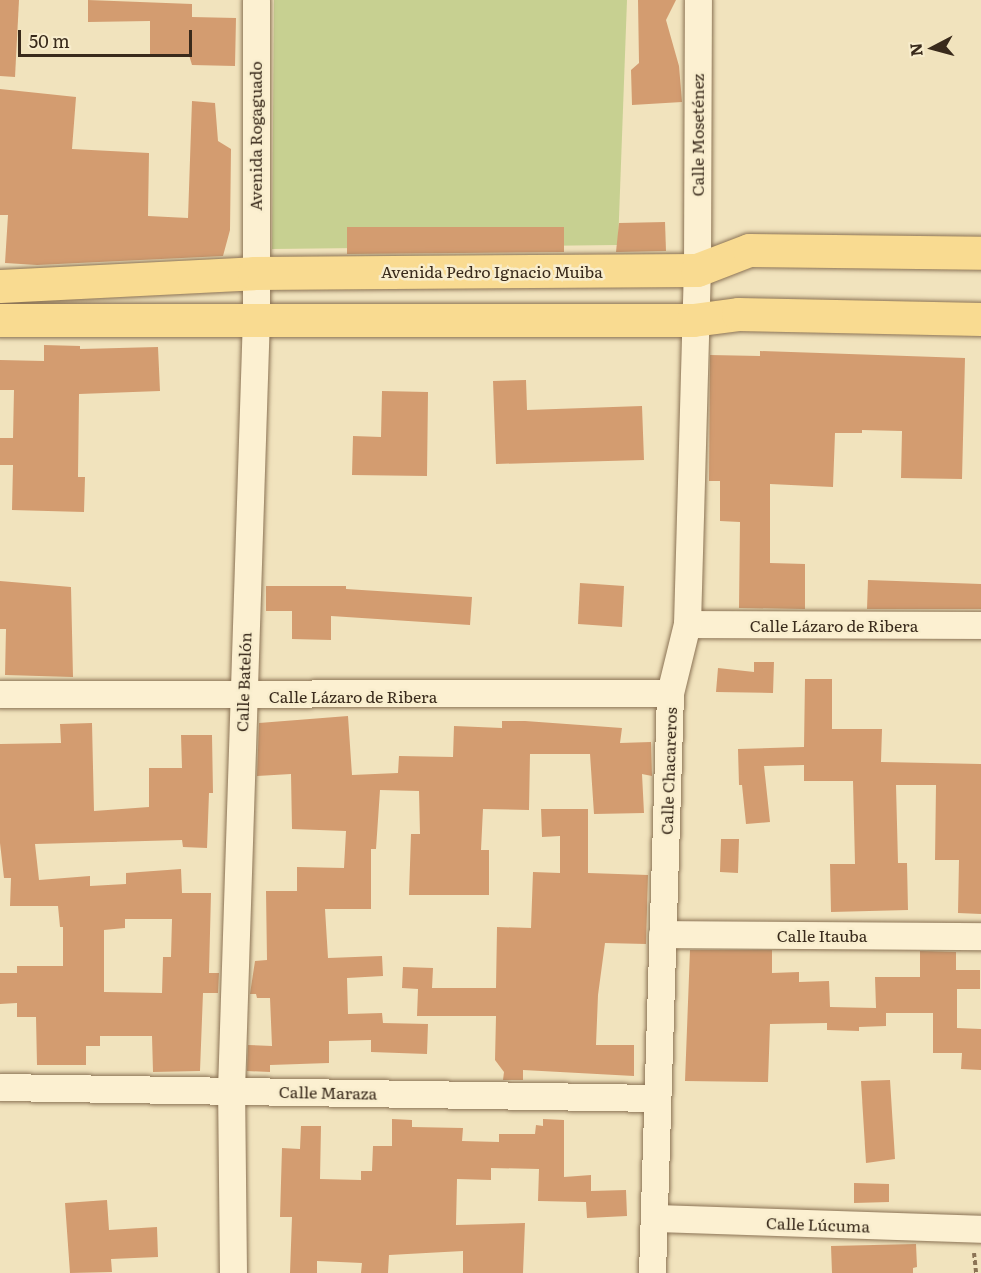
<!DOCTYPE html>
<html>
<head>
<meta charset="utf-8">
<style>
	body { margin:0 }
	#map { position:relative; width:981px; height:1273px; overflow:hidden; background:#f1e3bd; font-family:Literata,serif }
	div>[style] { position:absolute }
	.green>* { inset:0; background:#c7d091 }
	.building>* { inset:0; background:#d39c70 }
	.path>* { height:4px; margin-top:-2px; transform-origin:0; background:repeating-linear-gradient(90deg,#8b7355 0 4.5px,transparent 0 7.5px) }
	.roads { filter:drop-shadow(0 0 2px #8b7355) drop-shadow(0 0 2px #8b7355) }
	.minor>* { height:27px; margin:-13.5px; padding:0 13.5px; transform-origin:13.5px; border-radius:13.5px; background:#fcf0d1 }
	.major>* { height:33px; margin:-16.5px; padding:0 16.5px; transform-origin:16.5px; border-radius:16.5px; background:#f9db91 }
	span { translate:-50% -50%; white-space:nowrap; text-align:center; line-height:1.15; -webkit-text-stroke:5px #f8edcd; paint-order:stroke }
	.street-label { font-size:16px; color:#392a1b }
	.north { position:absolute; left:903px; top:18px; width:60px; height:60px; -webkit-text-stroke:4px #f8edcd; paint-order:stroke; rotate:264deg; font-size:16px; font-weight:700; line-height:24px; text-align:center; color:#392a1b }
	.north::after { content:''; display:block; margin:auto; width:21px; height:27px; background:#392a1b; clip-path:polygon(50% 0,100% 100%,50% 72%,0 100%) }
	.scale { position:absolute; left:18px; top:30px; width:174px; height:27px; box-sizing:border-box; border:3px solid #392a1b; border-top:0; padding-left:8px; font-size:18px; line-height:21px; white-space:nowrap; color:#392a1b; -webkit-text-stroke:4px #f8edcd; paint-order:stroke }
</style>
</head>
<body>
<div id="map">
	<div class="green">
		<div style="clip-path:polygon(274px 0,627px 0,618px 245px,272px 249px)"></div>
	</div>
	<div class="building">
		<div style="clip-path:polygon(0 0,19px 0,15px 77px,0 76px)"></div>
		<div style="clip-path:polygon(88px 0,192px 4px,192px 17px,236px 18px,235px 66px,192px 65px,189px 55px,150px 55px,150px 21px,88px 22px)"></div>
		<div style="clip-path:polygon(638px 0,676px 0,666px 20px,679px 66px,682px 102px,632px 105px,631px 70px,639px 63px)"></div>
		<div style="clip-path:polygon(0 89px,76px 97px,72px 149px,149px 153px,148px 216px,188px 218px,192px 101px,215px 103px,218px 141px,231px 149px,230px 230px,223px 256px,37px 265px,5px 263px,8px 215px,0 215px)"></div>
		<div style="clip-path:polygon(665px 222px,666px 251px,616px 252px,619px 223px)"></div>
		<div style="clip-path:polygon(347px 227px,564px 227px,564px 252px,347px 254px)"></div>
		<div style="clip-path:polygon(44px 345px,80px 346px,80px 349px,158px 347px,160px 391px,79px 394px,78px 477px,85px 477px,84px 512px,12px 510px,13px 465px,0 465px,0 438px,13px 438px,14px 390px,0 390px,0 360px,44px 361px)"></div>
		<div style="clip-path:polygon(760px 351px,965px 358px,962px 479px,901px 478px,902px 431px,862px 430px,862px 433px,835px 433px,833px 487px,770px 484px,770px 563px,805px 564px,805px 609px,739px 608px,740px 522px,720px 521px,720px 481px,709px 481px,710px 355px,760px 356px)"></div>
		<div style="clip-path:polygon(526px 380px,527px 410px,642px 406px,644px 460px,496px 464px,493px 381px)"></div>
		<div style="clip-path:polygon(382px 391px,428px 392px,427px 476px,352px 475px,353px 436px,381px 437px)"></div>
		<div style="clip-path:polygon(868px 580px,981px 584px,981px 609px,867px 609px)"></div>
		<div style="clip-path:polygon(0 581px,71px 587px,73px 677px,5px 675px,6px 629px,0 629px)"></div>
		<div style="clip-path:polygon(580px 583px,624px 586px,622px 627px,578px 624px)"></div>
		<div style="clip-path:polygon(266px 586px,346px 586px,346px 589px,472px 597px,470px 625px,331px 616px,331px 640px,292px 639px,292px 611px,266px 611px)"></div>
		<div style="clip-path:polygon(754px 662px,774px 662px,773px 693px,716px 692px,718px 668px,754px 672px)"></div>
		<div style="clip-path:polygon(805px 679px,832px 679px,832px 729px,882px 729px,881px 762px,981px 764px,981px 914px,958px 913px,959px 860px,935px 860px,936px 785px,896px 785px,898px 863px,907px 863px,908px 910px,831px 912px,830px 864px,855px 864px,853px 781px,804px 781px,804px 765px,764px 766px,770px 822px,746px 824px,742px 785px,739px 785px,738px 749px,804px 747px)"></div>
		<div style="clip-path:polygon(348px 716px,352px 775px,398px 773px,399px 756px,453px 757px,454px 726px,502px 728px,502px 721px,525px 721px,622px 728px,620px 743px,651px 742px,652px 776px,642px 774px,644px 813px,594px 814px,590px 754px,530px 754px,529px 810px,483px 809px,481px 850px,489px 850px,489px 895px,409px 895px,411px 834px,420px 834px,419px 791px,380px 790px,376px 849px,371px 849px,371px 909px,325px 909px,328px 958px,382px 956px,383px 976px,347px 978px,348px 1014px,382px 1013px,383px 1023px,428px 1024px,427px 1054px,371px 1052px,371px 1040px,329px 1041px,329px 1063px,270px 1065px,270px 1072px,247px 1071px,248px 1045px,272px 1046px,270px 998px,257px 998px,256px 994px,250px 994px,255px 961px,267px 960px,266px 891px,297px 891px,297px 867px,344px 868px,346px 831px,292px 829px,291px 774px,257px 776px,259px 723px)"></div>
		<div style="clip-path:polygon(evenodd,92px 723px,94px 811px,149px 807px,149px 768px,182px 768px,181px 735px,212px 735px,213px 793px,209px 793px,207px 848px,183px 847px,182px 840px,35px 844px,39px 880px,90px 876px,90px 886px,126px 884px,126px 873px,181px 869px,182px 893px,211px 893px,209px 973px,219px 973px,218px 993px,203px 993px,200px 1071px,153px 1072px,152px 1036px,100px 1036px,100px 1046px,86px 1046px,86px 1065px,37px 1065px,36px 1017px,17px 1017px,17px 1003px,0 1004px,0 973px,17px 973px,17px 966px,63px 966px,63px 927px,60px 927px,58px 906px,10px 906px,11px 878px,4px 878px,0 843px,0 744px,61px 743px,60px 724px,92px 723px,125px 919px,172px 919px,171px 957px,163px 957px,162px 993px,104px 992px,104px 930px,125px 928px,125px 919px)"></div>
		<div style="clip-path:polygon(541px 809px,588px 809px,588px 873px,648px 875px,646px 944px,605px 943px,598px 995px,596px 1045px,634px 1045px,634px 1076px,523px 1070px,523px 1080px,503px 1080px,504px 1072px,495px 1060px,496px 1016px,417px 1016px,418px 989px,402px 988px,403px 967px,433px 968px,432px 988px,496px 988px,497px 927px,531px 928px,533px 872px,560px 873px,560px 836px,542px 837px)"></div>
		<div style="clip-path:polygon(721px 839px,739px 839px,738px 873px,720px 872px)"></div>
		<div style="clip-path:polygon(690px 950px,772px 950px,772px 973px,799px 972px,799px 982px,829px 981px,830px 1007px,876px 1008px,875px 977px,920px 977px,920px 951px,956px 952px,956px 970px,980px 970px,980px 989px,957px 989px,957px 1028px,981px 1029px,981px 1070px,961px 1069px,962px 1053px,933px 1053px,933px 1013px,886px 1013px,886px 1026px,859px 1027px,859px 1031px,827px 1030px,827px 1023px,770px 1024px,768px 1082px,685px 1081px)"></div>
		<div style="clip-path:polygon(890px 1080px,895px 1159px,866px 1163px,861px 1081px)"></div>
		<div style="clip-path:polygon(392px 1119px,412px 1120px,412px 1127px,463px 1128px,462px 1141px,499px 1142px,499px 1134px,535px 1134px,536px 1125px,543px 1126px,543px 1119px,564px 1120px,564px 1177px,591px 1175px,591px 1191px,626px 1190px,627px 1216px,587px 1218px,586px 1202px,538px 1201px,539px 1169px,491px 1168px,491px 1180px,457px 1179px,456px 1225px,525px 1223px,523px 1273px,463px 1273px,463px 1251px,389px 1255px,388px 1273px,361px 1273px,362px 1263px,317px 1261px,317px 1273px,290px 1273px,292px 1217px,280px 1217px,282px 1148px,300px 1149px,301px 1126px,321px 1126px,320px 1179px,361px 1180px,361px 1171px,372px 1171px,373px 1146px,392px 1146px)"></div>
		<div style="clip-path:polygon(854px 1183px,889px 1184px,889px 1202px,854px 1203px)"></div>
		<div style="clip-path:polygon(107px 1200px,109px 1230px,157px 1227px,158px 1257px,111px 1259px,112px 1272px,70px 1273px,65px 1203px)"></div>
		<div style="clip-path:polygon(916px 1244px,917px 1267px,913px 1268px,913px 1273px,832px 1273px,831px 1246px)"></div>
	</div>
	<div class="path">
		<div style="left:974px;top:1253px;width:20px;rotate:84deg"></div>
	</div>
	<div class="roads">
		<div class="minor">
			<div style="left:687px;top:624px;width:294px;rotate:0.2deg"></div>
			<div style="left:0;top:694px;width:670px;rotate:-0.09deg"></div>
			<div style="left:662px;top:934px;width:319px;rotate:0.4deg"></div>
			<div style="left:0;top:1087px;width:657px;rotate:0.96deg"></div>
			<div style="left:655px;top:1218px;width:326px;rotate:1.9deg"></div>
			<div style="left:233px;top:1273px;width:183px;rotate:-90.6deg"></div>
			<div style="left:231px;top:1090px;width:773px;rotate:-88.15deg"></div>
			<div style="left:256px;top:317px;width:317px;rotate:-90deg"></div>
			<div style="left:652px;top:1273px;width:580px;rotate:-88.22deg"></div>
			<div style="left:670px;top:693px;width:71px;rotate:-76.2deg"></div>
			<div style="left:687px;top:624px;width:354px;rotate:-88.4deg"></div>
			<div style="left:697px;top:270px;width:270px;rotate:-89.8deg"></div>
		</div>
		<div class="major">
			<div style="left:0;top:286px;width:254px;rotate:-2.9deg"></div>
			<div style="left:254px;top:273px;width:443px;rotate:-0.4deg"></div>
			<div style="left:697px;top:270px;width:56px;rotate:-21deg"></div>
			<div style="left:749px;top:250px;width:232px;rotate:0.7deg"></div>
			<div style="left:0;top:320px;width:693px"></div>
			<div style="left:693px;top:320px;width:45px;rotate:-7.6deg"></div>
			<div style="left:738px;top:314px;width:243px;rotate:1.2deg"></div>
		</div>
	</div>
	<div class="street-label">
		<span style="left:697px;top:135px;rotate:-90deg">Calle Moseténez</span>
		<span style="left:255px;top:136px;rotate:-90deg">Avenida Rogaguado</span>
		<span style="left:492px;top:271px">Avenida Pedro Ignacio Muiba</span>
		<span style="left:834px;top:625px">Calle Lázaro de Ribera</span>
		<span style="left:243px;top:682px;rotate:-88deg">Calle Batelón</span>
		<span style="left:353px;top:696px">Calle Lázaro de Ribera</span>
		<span style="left:668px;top:771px;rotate:-88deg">Calle Chacareros</span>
		<span style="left:822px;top:935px">Calle Itauba</span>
		<span style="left:328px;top:1092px;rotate:1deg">Calle Maraza</span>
		<span style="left:818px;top:1224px;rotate:2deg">Calle Lúcuma</span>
	</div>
	<div class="north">N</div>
	<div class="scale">50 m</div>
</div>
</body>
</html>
